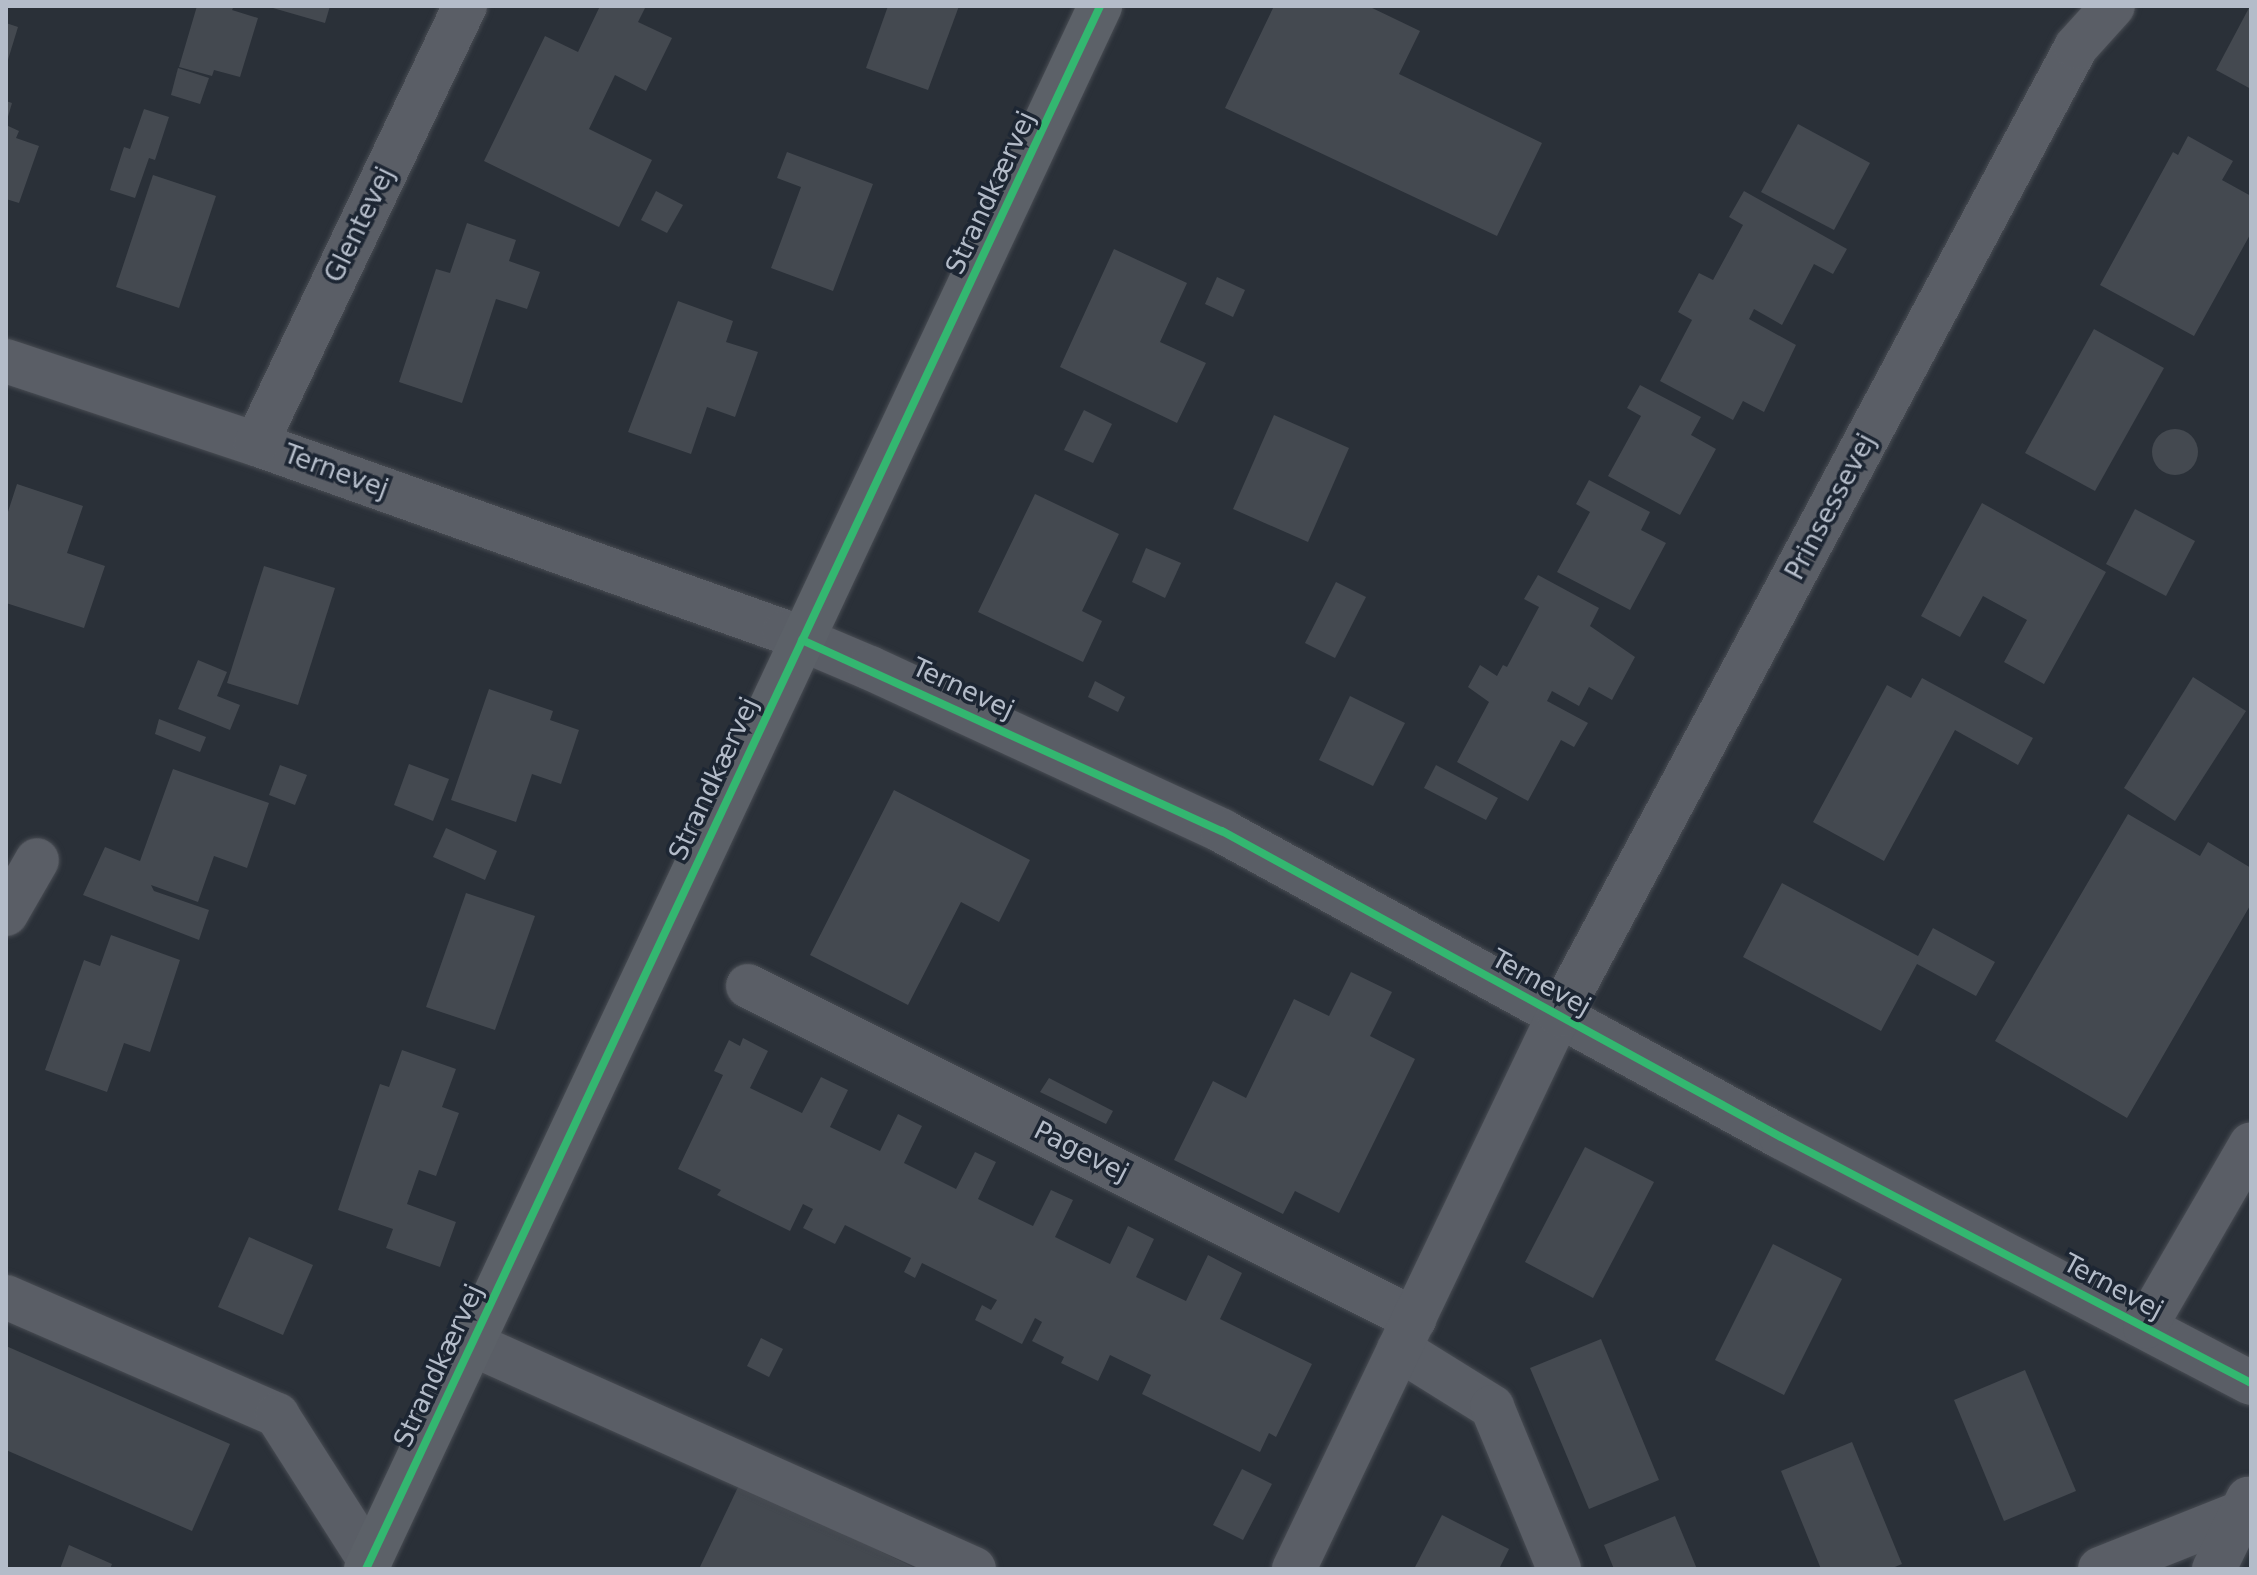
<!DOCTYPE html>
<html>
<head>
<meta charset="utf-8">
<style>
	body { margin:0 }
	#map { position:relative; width:2257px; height:1575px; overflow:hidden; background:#2a3038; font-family:"DejaVu Sans",sans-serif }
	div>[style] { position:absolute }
	.building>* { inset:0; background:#444950 }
	.round { border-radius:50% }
	.roads { filter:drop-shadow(0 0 2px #484c53) drop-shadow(0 0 2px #484c53) }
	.minor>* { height:44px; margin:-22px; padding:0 22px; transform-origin:22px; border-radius:22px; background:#5a5e66 }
	.major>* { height:44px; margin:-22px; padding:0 22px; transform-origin:22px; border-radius:22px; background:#5c6168 }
	.cycleway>* { height:8px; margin:-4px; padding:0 4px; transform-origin:4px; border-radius:4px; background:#33b770 }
	span { translate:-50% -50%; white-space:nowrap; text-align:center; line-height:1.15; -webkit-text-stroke:7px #1d2633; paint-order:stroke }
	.street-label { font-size:26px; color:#b4bcc9 }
	.frame { position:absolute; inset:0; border:8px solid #b4bcc9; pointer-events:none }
</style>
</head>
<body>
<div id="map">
	<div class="building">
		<div style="clip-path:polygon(197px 6px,234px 6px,232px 10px,258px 18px,240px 77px,214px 70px,212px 76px,179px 67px)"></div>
		<div style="clip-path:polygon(266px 6px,330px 6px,325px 23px)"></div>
		<div style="clip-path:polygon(600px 6px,646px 6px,638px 22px,672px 38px,646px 91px,615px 75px,589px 129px,652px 160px,619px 227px,484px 161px,545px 36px,578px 52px)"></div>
		<div style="clip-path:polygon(888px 6px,959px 6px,928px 90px,866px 68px)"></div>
		<div style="clip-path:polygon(1274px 6px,1368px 6px,1420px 31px,1399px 74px,1542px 143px,1497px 236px,1225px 108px)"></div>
		<div style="clip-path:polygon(2250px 6px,2251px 6px,2251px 89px,2216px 70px)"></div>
		<div style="clip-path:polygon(6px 23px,18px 27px,7px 63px,6px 63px)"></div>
		<div style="clip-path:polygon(178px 68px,209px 78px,200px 104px,171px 95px)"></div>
		<div style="clip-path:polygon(6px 101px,12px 103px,7px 120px,6px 119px)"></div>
		<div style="clip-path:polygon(144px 109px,169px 117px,155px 160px,149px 158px,135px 198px,110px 190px,124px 147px,130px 149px)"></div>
		<div style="clip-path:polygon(1798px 124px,1870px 163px,1834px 230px,1761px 192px)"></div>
		<div style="clip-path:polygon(6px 125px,19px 131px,16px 138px,39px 146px,19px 203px,6px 199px)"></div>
		<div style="clip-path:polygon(2188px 136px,2233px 161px,2222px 180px,2251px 196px,2251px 233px,2194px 336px,2100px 285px,2173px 152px,2178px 155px)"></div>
		<div style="clip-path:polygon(787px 152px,873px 184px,833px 291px,771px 268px,801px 187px,777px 178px)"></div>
		<div style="clip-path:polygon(153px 175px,216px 196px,179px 308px,116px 287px)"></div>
		<div style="clip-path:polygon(656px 191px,683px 205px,667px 233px,641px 220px)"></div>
		<div style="clip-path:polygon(1744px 191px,1847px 249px,1833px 274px,1814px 264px,1782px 325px,1754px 309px,1749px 319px,1796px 345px,1764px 412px,1743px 401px,1733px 420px,1660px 381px,1692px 320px,1678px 312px,1699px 273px,1713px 280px,1743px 225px,1729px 217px)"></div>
		<div style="clip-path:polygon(467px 223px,516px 240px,509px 261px,540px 272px,527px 309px,496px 299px,462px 403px,399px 382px,436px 269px,450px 273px)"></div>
		<div style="clip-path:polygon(1114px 249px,1187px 283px,1160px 342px,1206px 363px,1177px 423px,1060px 367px)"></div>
		<div style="clip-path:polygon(1217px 277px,1245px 290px,1233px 317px,1205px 304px)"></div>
		<div style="clip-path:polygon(678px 301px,733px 321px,726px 342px,758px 352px,735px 417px,707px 407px,691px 454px,628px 432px)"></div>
		<div style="clip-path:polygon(2094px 329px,2164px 368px,2095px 491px,2025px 453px)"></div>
		<div style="clip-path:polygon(1640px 385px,1701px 417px,1691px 435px,1716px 449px,1680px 515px,1608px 476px,1641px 416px,1627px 408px)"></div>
		<div style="clip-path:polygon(1084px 410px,1112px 424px,1093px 463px,1064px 450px)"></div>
		<div style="clip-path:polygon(1274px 415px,1349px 448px,1308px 542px,1233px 509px)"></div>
		<div class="round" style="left:2152px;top:429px;width:46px;height:46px"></div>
		<div style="clip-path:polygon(1589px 480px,1650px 512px,1641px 530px,1666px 543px,1630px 610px,1557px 572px,1590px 512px,1576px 504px)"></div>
		<div style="clip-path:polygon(17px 484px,83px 506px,67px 553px,105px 566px,84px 628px,6px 603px,6px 518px)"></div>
		<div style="clip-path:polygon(1035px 494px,1119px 534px,1082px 611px,1102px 621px,1083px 662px,978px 612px)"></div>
		<div style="clip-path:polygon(1982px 503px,2106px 572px,2044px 684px,2004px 662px,2027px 620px,1983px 596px,1960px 637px,1921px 616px)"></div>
		<div style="clip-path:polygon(2135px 509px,2195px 541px,2166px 596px,2106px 564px)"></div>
		<div style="clip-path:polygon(1146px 548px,1181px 563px,1165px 598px,1132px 582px)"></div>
		<div style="clip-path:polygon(264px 566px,335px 588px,298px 705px,227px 683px)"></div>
		<div style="clip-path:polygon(1538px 575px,1599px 608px,1590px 626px,1635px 657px,1612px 700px,1589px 687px,1579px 706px,1552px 691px,1547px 701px,1588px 723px,1574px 747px,1561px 740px,1528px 801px,1457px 762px,1489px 702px,1468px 687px,1480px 665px,1497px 676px,1503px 665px,1507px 667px,1539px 607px,1524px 599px)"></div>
		<div style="clip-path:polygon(1336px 582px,1366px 597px,1335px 658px,1305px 643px)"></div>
		<div style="clip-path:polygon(198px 660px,227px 672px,217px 696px,240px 705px,230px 730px,178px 709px)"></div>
		<div style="clip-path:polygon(2193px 677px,2246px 711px,2175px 821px,2124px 788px)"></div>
		<div style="clip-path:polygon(1922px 678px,2033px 738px,2018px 765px,1955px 730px,1884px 861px,1813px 822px,1887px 685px,1911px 698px)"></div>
		<div style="clip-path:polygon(1095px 681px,1125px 697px,1118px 712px,1088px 697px)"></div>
		<div style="clip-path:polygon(489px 689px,553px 711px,550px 720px,579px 730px,561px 784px,532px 774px,516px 822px,451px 800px)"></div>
		<div style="clip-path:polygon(1350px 696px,1405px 723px,1373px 786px,1319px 760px)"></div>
		<div style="clip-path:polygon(159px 719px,206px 737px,200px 752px,155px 734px)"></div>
		<div style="clip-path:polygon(409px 764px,449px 779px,433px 821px,394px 805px)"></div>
		<div style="clip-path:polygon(280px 765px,307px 775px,295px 805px,269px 795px)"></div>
		<div style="clip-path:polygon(1436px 765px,1498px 798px,1486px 820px,1424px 788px)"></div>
		<div style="clip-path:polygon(173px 769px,269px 803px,247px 868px,214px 856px,198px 902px,151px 885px,154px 891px,209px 910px,199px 940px,83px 895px,105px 847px,140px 861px)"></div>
		<div style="clip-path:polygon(894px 790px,1030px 860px,999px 922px,961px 902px,908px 1005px,810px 955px)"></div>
		<div style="clip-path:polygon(2128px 814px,2200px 856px,2208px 842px,2251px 868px,2251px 904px,2127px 1118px,1995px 1041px)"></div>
		<div style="clip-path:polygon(446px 828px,497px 851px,485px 880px,433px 857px)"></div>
		<div style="clip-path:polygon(1782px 883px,1918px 956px,1933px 928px,1995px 962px,1976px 996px,1917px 964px,1881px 1031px,1743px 957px)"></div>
		<div style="clip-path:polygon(466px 893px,535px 916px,495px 1030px,426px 1007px)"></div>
		<div style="clip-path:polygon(111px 935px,180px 960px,150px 1052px,124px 1043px,107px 1092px,45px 1070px,84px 960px,100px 966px)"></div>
		<div style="clip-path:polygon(1351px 972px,1392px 992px,1370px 1036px,1415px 1059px,1339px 1213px,1295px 1191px,1283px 1214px,1174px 1160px,1213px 1081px,1246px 1098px,1294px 999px,1329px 1016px)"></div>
		<div style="clip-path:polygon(743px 1038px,768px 1051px,750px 1088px,802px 1113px,821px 1077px,848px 1090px,830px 1127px,880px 1151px,898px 1114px,922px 1126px,904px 1163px,956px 1189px,975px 1152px,996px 1162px,978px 1199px,1033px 1226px,1051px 1190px,1073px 1200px,1055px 1237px,1110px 1264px,1128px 1226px,1154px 1239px,1136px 1277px,1186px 1301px,1208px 1255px,1242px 1273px,1220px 1319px,1312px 1364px,1276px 1437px,1269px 1433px,1260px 1452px,1142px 1394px,1151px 1375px,1110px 1355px,1098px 1381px,1061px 1363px,1064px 1357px,1032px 1341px,1042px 1322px,1035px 1318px,1022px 1344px,975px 1320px,982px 1305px,991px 1310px,997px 1300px,922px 1263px,915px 1278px,904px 1272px,911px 1258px,845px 1225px,835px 1244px,803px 1228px,813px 1209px,803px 1204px,790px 1231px,717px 1195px,721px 1190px,678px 1169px,723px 1075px,714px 1071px,729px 1040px,740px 1046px)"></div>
		<div style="clip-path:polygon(402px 1050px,456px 1069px,442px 1107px,459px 1113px,436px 1176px,419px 1170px,407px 1204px,456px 1222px,440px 1267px,386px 1248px,393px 1229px,338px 1210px,380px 1084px,389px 1087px)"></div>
		<div style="clip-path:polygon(1049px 1078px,1113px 1111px,1106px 1124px,1040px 1092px)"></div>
		<div style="clip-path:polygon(1585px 1147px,1654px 1182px,1593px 1298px,1525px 1262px)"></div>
		<div style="clip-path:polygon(249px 1237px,313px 1265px,283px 1335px,218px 1307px)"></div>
		<div style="clip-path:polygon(1773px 1244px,1842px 1279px,1784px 1395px,1715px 1360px)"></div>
		<div style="clip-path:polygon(761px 1338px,783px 1349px,769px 1377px,747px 1366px)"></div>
		<div style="clip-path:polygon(1601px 1339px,1659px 1480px,1589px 1509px,1530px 1368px)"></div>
		<div style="clip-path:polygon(6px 1346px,230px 1444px,192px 1531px,6px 1450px)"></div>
		<div style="clip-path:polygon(2025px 1370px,2076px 1491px,2004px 1521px,1954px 1400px)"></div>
		<div style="clip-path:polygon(1852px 1442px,1902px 1564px,1890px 1569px,1821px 1569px,1781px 1471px)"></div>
		<div style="clip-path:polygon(1242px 1469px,1272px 1484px,1243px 1540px,1213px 1525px)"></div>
		<div style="clip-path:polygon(740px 1483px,917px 1569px,699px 1569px)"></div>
		<div style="clip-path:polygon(1442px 1515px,1509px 1549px,1499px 1569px,1414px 1569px)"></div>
		<div style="clip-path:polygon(1675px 1516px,1697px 1569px,1614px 1569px,1604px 1545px)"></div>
		<div style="clip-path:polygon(69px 1545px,112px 1564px,110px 1569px,60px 1569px)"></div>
	</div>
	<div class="roads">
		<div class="minor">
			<div style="left:6px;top:361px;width:263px;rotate:18.4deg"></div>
			<div style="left:256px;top:444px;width:561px;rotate:19.56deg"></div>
			<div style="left:785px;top:632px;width:92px;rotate:23deg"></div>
			<div style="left:870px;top:668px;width:388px;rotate:24.8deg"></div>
			<div style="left:1222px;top:831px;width:637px;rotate:28.7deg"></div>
			<div style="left:1781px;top:1137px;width:530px;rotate:27.63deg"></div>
			<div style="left:256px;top:444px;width:485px;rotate:-64.5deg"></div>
			<div style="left:6px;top:914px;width:62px;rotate:-60.1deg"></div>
			<div style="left:748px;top:986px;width:745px;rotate:26.57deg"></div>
			<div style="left:6px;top:1297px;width:296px;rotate:23.5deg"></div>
			<div style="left:277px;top:1415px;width:173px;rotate:57.5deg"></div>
			<div style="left:2145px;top:1327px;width:211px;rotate:-59.9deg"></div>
			<div style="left:472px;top:1344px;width:550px;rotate:24.14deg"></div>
			<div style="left:1399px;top:1349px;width:110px;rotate:31.9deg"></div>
			<div style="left:1492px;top:1407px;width:175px;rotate:67.5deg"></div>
			<div style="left:1294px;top:1569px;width:614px;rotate:-64.44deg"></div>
			<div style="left:1559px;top:1015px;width:1097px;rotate:-61.89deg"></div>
			<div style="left:2076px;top:47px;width:55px;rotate:-47.9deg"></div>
			<div style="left:2100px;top:1569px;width:152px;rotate:-21.7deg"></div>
			<div style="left:2214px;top:1569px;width:78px;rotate:-64.1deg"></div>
		</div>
		<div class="major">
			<div style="left:366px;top:1569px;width:1727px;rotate:-64.84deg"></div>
		</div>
	</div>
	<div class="cycleway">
		<div style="left:802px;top:640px;width:461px;rotate:24.5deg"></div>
		<div style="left:1222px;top:831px;width:637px;rotate:28.7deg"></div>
		<div style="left:1781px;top:1137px;width:530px;rotate:27.63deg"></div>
		<div style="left:366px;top:1569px;width:1727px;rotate:-64.84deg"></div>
	</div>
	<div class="street-label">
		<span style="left:991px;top:193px;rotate:-65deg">Strandkærvej</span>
		<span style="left:360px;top:225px;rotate:-64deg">Glentevej</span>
		<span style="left:336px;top:472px;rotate:20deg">Ternevej</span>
		<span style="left:1831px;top:507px;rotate:-62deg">Prinsessevej</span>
		<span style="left:963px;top:689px;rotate:25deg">Ternevej</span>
		<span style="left:714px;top:779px;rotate:-65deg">Strandkærvej</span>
		<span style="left:1541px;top:983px;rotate:29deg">Ternevej</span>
		<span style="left:1081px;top:1152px;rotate:27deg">Pagevej</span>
		<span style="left:2113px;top:1287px;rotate:28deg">Ternevej</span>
		<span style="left:439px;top:1366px;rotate:-65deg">Strandkærvej</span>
	</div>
	<div class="frame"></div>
</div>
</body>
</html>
